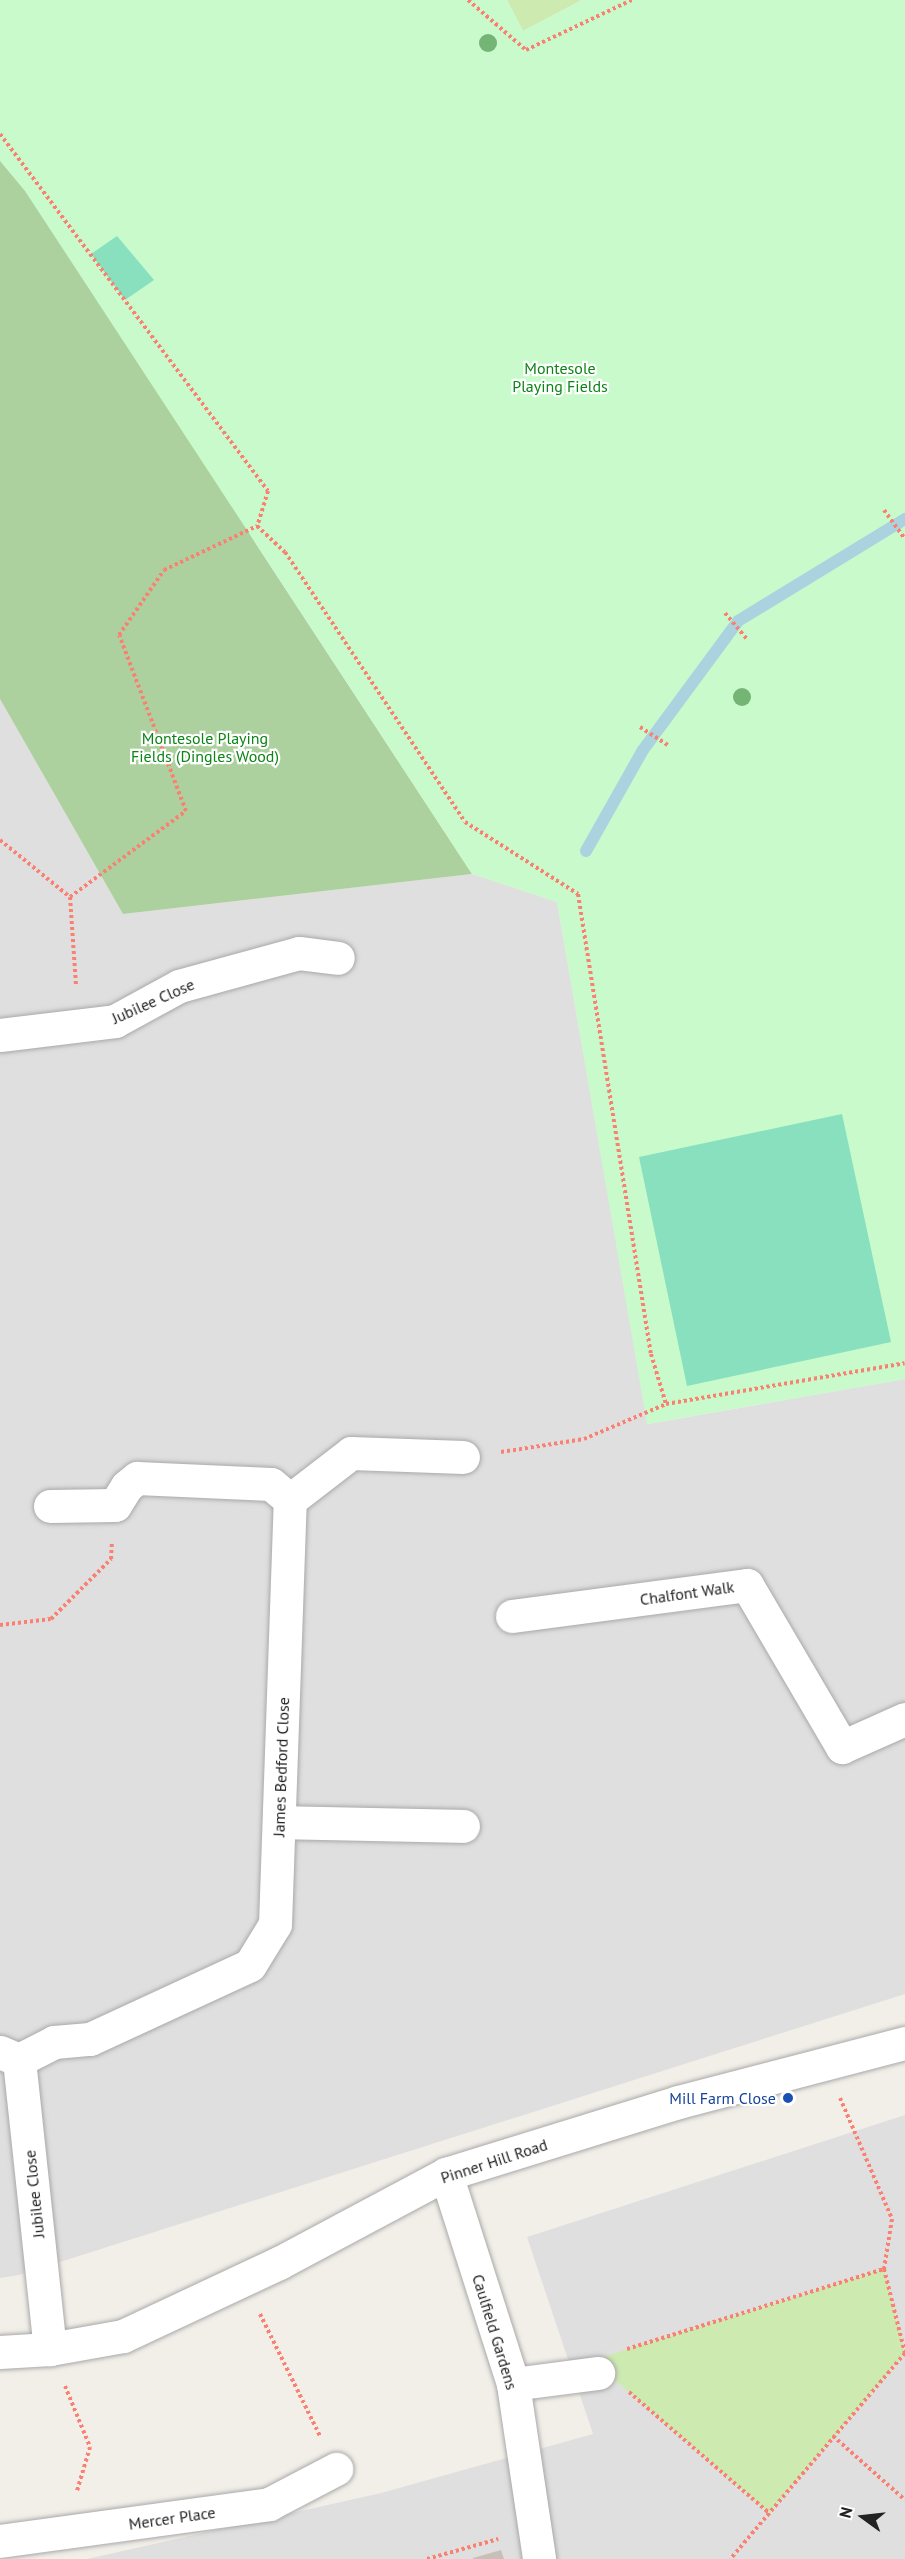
<!DOCTYPE html>
<html>
<head>
<meta charset="utf-8">
<style>
	body { margin:0 }
	#map { position:relative; width:905px; height:2559px; overflow:hidden; background:#f2efe9; font-family:"PT Sans",sans-serif }
	div>[style] { position:absolute }
	.residential>* { inset:0; background:#e0dfdf }
	.grass>* { inset:0; background:#cdebb0 }
	.forest>* { inset:0; background:#add19e }
	.park>* { inset:0; background:#c8facc }
	.pitch>* { inset:0; background:#88e0be }
	.stream>* { height:12px; margin:-6px; padding:0 6px; transform-origin:6px; border-radius:6px; background:#aad3df }
	.building>* { inset:0; background:#c7bfb8 }
	.path>* { height:4px; margin-top:-2px; transform-origin:0; background:repeating-linear-gradient(90deg,#fa8072 0 3px,transparent 0 6px) }
	.roads { filter:drop-shadow(0 0 2px #a9a9a9) drop-shadow(0 0 2px #a9a9a9) }
	.minor>* { height:33px; margin:-16.5px; padding:0 16.5px; transform-origin:16.5px; border-radius:16.5px; background:#fff }
	.trees>* { width:18px; height:18px; margin:-9px; border-radius:50%; background:#74b475 }
	.dots>* { width:16px; height:16px; translate:-50% -50%; box-sizing:border-box; border:3px solid #fff; border-radius:50% }
	span { translate:-50% -50%; white-space:nowrap; text-align:center; line-height:1.15; -webkit-text-stroke:4.5px #fff; paint-order:stroke }
	.park-label { font-size:16px; color:#0c8416 }
	.street-label { font-size:16px; color:#222 }
	.transit-label { font-size:16px; color:#164399 }
	.right { translate:-100% -50%; text-align:right }
	.north { position:absolute; left:833px; top:2487px; width:60px; height:60px; -webkit-text-stroke:4px #fff; paint-order:stroke; rotate:285deg; font-size:16px; font-weight:700; line-height:24px; text-align:center; color:#222 }
	.north::after { content:''; display:block; margin:auto; width:21px; height:27px; background:#222; clip-path:polygon(50% 0,100% 100%,50% 72%,0 100%) }
</style>
</head>
<body>
<div id="map">
	<div class="residential">
		<div style="clip-path:polygon(0 699px,123px 914px,472px 874px,557px 902px,648px 1424px,905px 1379px,905px 1994px,19px 2275px,0 2278px)"></div>
		<div style="clip-path:polygon(905px 2115px,905px 2559px,87px 2559px,381px 2493px,593px 2434px,527px 2237px)"></div>
	</div>
	<div class="grass">
		<div style="clip-path:polygon(507px 0,582px 0,523px 31px)"></div>
		<div style="clip-path:polygon(884px 2269px,905px 2353px,769px 2513px,616px 2381px,598px 2373px,603px 2357px)"></div>
	</div>
	<div class="forest">
		<div style="clip-path:polygon(0 154px,79px 247px,258px 547px,472px 874px,123px 914px,0 699px)"></div>
	</div>
	<div class="park">
		<div style="clip-path:polygon(0 0,507px 0,523px 31px,582px 0,905px 0,905px 1379px,647px 1424px,557px 902px,472px 874px,25px 191px,0 161px)"></div>
	</div>
	<div class="pitch">
		<div style="clip-path:polygon(117px 236px,154px 280px,125px 300px,91px 254px)"></div>
		<div style="clip-path:polygon(842px 1114px,891px 1342px,687px 1386px,639px 1157px)"></div>
	</div>
	<div class="stream">
		<div style="left:586px;top:851px;width:116px;rotate:-60.6deg"></div>
		<div style="left:643px;top:750px;width:160px;rotate:-53.6deg"></div>
		<div style="left:738px;top:621px;width:196px;rotate:-31.4deg"></div>
	</div>
	<div class="building">
		<div style="clip-path:polygon(501px 2550px,504px 2559px,473px 2559px,473px 2558px)"></div>
	</div>
	<div class="path">
		<div style="left:468px;top:0;width:77px;rotate:40.8deg"></div>
		<div style="left:526px;top:50px;width:117px;rotate:-25.3deg"></div>
		<div style="left:0;top:134px;width:446px;rotate:53.1deg"></div>
		<div style="left:268px;top:491px;width:37px;rotate:107deg"></div>
		<div style="left:884px;top:510px;width:34px;rotate:54deg"></div>
		<div style="left:725px;top:613px;width:34px;rotate:50deg"></div>
		<div style="left:640px;top:727px;width:33px;rotate:33deg"></div>
		<div style="left:0;top:840px;width:90px;rotate:39.2deg"></div>
		<div style="left:70px;top:897px;width:144px;rotate:-36.6deg"></div>
		<div style="left:186px;top:811px;width:188px;rotate:-110.8deg"></div>
		<div style="left:119px;top:635px;width:79px;rotate:-55.3deg"></div>
		<div style="left:164px;top:570px;width:103px;rotate:-25.3deg"></div>
		<div style="left:257px;top:526px;width:38px;rotate:43deg"></div>
		<div style="left:285px;top:552px;width:324px;rotate:56.3deg"></div>
		<div style="left:465px;top:822px;width:134px;rotate:32.5deg"></div>
		<div style="left:578px;top:894px;width:466px;rotate:81deg"></div>
		<div style="left:651px;top:1354px;width:52px;rotate:73.3deg"></div>
		<div style="left:666px;top:1404px;width:242px;rotate:-9.7deg"></div>
		<div style="left:70px;top:897px;width:89px;rotate:86.1deg"></div>
		<div style="left:501px;top:1452px;width:84px;rotate:-8.9deg"></div>
		<div style="left:584px;top:1439px;width:89px;rotate:-23.1deg"></div>
		<div style="left:0;top:1625px;width:51px;rotate:-6.7deg"></div>
		<div style="left:51px;top:1619px;width:85px;rotate:-45deg"></div>
		<div style="left:111px;top:1559px;width:17px;rotate:-87deg"></div>
		<div style="left:840px;top:2098px;width:132px;rotate:66.7deg"></div>
		<div style="left:892px;top:2219px;width:51px;rotate:99.1deg"></div>
		<div style="left:260px;top:2314px;width:136px;rotate:63.8deg"></div>
		<div style="left:627px;top:2349px;width:269px;rotate:-17.3deg"></div>
		<div style="left:884px;top:2269px;width:87px;rotate:76deg"></div>
		<div style="left:905px;top:2353px;width:270px;rotate:130.3deg"></div>
		<div style="left:65px;top:2386px;width:66px;rotate:67.7deg"></div>
		<div style="left:90px;top:2447px;width:46px;rotate:106.5deg"></div>
		<div style="left:629px;top:2392px;width:185px;rotate:40.8deg"></div>
		<div style="left:833px;top:2436px;width:96px;rotate:41.6deg"></div>
		<div style="left:427px;top:2559px;width:74px;rotate:-15.7deg"></div>
	</div>
	<div class="roads">
		<div class="minor">
			<div style="left:0;top:1035px;width:116px;rotate:-6.9deg"></div>
			<div style="left:115px;top:1021px;width:73px;rotate:-28.7deg"></div>
			<div style="left:179px;top:986px;width:124px;rotate:-15.4deg"></div>
			<div style="left:299px;top:953px;width:39px;rotate:7deg"></div>
			<div style="left:290px;top:1500px;width:77px;rotate:-37.6deg"></div>
			<div style="left:351px;top:1453px;width:112px;rotate:2deg"></div>
			<div style="left:50px;top:1506px;width:65px;rotate:-0.9deg"></div>
			<div style="left:115px;top:1505px;width:22px;rotate:-58deg"></div>
			<div style="left:127px;top:1486px;width:13px;rotate:-39deg"></div>
			<div style="left:137px;top:1478px;width:134px;rotate:2.6deg"></div>
			<div style="left:271px;top:1484px;width:25px;rotate:40deg"></div>
			<div style="left:512px;top:1616px;width:237px;rotate:-7.5deg"></div>
			<div style="left:747px;top:1585px;width:188px;rotate:59.6deg"></div>
			<div style="left:842px;top:1747px;width:69px;rotate:-24deg"></div>
			<div style="left:279px;top:1822px;width:184px;rotate:1.2deg"></div>
			<div style="left:0;top:2052px;width:21px;rotate:23deg"></div>
			<div style="left:19px;top:2060px;width:291px;rotate:83.9deg"></div>
			<div style="left:19px;top:2060px;width:39px;rotate:-27deg"></div>
			<div style="left:54px;top:2042px;width:36px;rotate:-5deg"></div>
			<div style="left:90px;top:2039px;width:176px;rotate:-24.8deg"></div>
			<div style="left:250px;top:1965px;width:48px;rotate:-58.6deg"></div>
			<div style="left:275px;top:1924px;width:424px;rotate:-88deg"></div>
			<div style="left:446px;top:2174px;width:220px;rotate:72.3deg"></div>
			<div style="left:513px;top:2384px;width:177px;rotate:81.5deg"></div>
			<div style="left:0;top:2352px;width:50px;rotate:-3.4deg"></div>
			<div style="left:50px;top:2349px;width:74px;rotate:-10.1deg"></div>
			<div style="left:123px;top:2336px;width:172px;rotate:-25.1deg"></div>
			<div style="left:279px;top:2263px;width:189px;rotate:-28.1deg"></div>
			<div style="left:446px;top:2174px;width:243px;rotate:-17.2deg"></div>
			<div style="left:678px;top:2102px;width:235px;rotate:-14.6deg"></div>
			<div style="left:513px;top:2384px;width:86px;rotate:-7.4deg"></div>
			<div style="left:0;top:2541px;width:272px;rotate:-7.8deg"></div>
			<div style="left:269px;top:2504px;width:76px;rotate:-27.6deg"></div>
		</div>
	</div>
	<div class="trees">
		<div style="left:488px;top:43px"></div>
		<div style="left:742px;top:697px"></div>
	</div>
	<div class="dots">
		<div style="left:788px;top:2098px;background:#1a4fb4"></div>
	</div>
	<div class="park-label">
		<span style="left:560px;top:377px">Montesole<br>Playing Fields</span>
		<span style="left:205px;top:747px">Montesole Playing<br>Fields (Dingles Wood)</span>
	</div>
	<div class="street-label">
		<span style="left:153px;top:1001px;rotate:-24deg">Jubilee Close</span>
		<span style="left:687px;top:1593px;rotate:-8deg">Chalfont Walk</span>
		<span style="left:281px;top:1767px;rotate:-88deg">James Bedford Close</span>
		<span style="left:494px;top:2161px;rotate:-18deg">Pinner Hill Road</span>
		<span style="left:34px;top:2194px;rotate:-96deg">Jubilee Close</span>
		<span style="left:495px;top:2332px;rotate:73deg">Caulfield Gardens</span>
		<span style="left:172px;top:2518px;rotate:-8deg">Mercer Place</span>
	</div>
	<div class="transit-label">
		<span class="right" style="left:776px;top:2098px">Mill Farm Close</span>
	</div>
	<div class="north">N</div>
</div>
</body>
</html>
